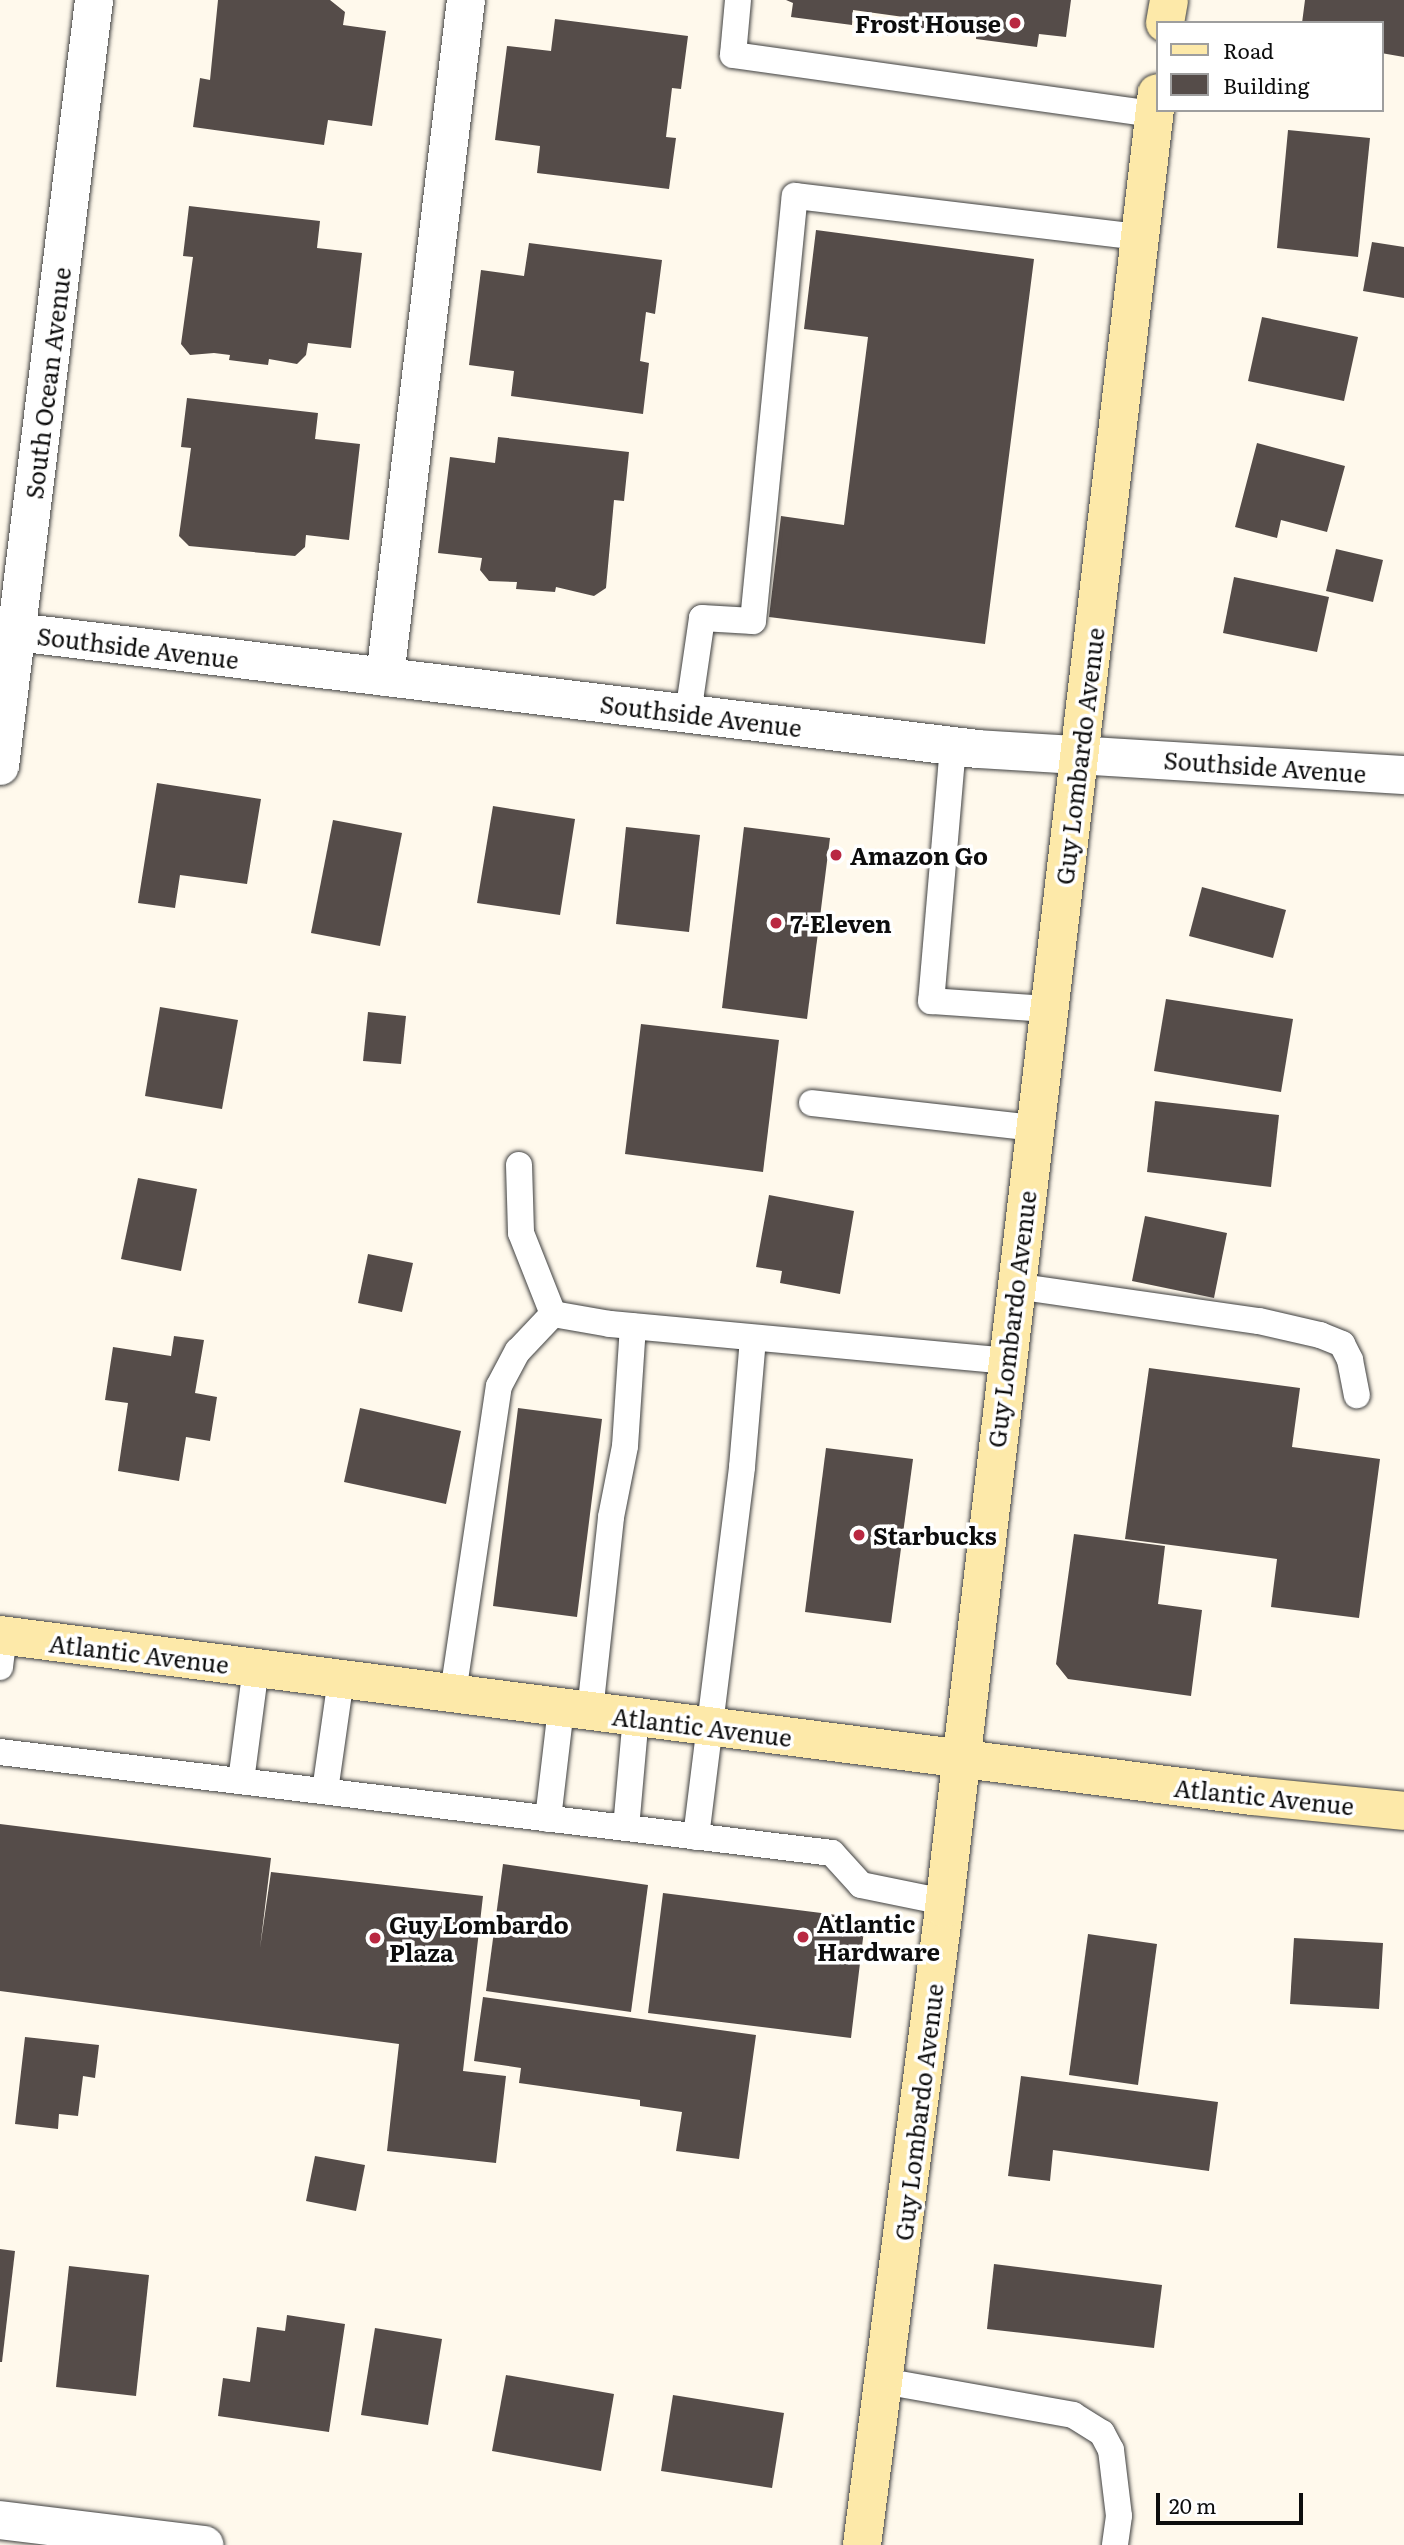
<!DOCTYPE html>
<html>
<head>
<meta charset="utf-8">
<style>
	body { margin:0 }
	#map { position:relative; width:1404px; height:2545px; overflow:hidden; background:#fff9ec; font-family:Literata,serif }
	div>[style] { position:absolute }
	.building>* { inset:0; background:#554c49 }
	.roads { filter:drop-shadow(0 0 2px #404040) drop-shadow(0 0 2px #404040) }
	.lane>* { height:26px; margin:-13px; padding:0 13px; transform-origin:13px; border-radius:13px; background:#fff }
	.street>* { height:38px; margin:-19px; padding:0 19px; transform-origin:19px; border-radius:19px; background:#fff }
	.secondary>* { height:38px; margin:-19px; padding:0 19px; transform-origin:19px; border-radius:19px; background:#fde9a9 }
	.dots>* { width:19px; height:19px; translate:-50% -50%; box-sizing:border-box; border:4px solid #fff; border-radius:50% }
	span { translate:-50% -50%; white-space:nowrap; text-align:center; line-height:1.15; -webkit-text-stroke:7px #fff; paint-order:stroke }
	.poi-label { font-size:24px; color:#0d0d0d; font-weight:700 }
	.right { translate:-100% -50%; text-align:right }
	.left { translate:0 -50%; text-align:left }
	.street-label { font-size:24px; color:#0d0d0d }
	.legend { position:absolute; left:1156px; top:21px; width:228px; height:91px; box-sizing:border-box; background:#fff; border:2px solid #9e9e9e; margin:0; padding:9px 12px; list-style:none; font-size:21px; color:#0d0d0d }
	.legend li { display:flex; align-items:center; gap:14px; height:35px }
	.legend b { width:35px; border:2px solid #9e9e9e }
	.scale { position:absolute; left:1156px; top:2493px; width:147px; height:32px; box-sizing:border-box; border:4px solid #0d0d0d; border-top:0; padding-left:9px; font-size:21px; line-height:24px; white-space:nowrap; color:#0d0d0d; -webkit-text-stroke:5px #fff; paint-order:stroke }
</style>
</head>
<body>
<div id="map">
	<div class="building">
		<div style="clip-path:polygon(218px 0,330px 0,345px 12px,343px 25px,386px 31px,372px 126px,328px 120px,324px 145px,193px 127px,200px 78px,210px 80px)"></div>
		<div style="clip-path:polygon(786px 0,1071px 0,1066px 37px,1039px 34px,1037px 47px,976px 39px,977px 26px,950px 22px,949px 36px,909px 31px,911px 18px,853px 10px,852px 25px,791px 17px,793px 3px)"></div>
		<div style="clip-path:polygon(1305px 0,1404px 0,1404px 57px,1381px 53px,1381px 23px,1302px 23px)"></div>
		<div style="clip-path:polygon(555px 19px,688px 36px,681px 89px,672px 88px,666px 137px,676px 138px,669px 189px,537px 173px,540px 146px,495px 140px,507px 46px,551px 51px)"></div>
		<div style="clip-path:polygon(1288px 130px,1370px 138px,1358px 257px,1277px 248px)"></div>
		<div style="clip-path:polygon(189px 206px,320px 221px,317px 248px,362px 253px,351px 348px,308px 343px,306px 355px,297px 364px,269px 359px,268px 365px,229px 360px,230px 355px,214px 353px,190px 355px,181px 344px,193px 257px,183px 256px)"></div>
		<div style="clip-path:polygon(816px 230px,1034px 259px,985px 644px,769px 617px,781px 516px,844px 525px,868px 337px,804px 329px)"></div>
		<div style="clip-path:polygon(1372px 242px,1404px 247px,1404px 298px,1363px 291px)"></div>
		<div style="clip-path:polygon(529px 243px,662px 260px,655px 314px,646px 312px,640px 361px,649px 363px,643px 414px,511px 396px,514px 371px,469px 365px,481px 270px,524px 276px)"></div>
		<div style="clip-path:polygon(1262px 317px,1358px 337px,1344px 401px,1248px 381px)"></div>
		<div style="clip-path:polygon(187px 398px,318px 413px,315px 439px,360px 444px,349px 540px,306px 535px,305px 547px,295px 556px,189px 546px,179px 536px,191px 448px,181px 447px)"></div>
		<div style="clip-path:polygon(498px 437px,629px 452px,624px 501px,614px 500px,606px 588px,594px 596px,556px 587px,555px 592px,516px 589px,517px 582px,489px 581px,480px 570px,482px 558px,438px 553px,450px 457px,495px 463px)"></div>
		<div style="clip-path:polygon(1257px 443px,1345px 466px,1327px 532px,1281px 520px,1277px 538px,1235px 527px)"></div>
		<div style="clip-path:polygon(1336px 549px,1383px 560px,1373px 602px,1326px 591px)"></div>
		<div style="clip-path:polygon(1234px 577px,1329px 597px,1317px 652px,1223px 633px)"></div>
		<div style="clip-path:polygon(157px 783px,261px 799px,247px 884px,180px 875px,175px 908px,138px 903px)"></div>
		<div style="clip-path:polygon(493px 806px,575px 819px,560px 915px,477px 903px)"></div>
		<div style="clip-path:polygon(333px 820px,402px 833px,380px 946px,311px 933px)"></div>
		<div style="clip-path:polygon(626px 827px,700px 835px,689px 932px,616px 924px)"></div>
		<div style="clip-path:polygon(744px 827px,830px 838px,807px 1019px,722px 1008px)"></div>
		<div style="clip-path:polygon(1202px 887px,1286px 910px,1273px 958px,1189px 936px)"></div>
		<div style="clip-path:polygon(1166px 999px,1293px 1019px,1281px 1092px,1154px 1071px)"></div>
		<div style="clip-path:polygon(160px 1007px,238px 1020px,222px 1109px,145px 1096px)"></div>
		<div style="clip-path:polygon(368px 1012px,406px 1016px,401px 1064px,363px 1061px)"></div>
		<div style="clip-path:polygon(641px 1024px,779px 1040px,763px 1172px,625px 1154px)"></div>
		<div style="clip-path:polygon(1155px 1101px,1279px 1115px,1271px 1187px,1147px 1172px)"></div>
		<div style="clip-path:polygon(138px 1178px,197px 1189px,181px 1271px,121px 1259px)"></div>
		<div style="clip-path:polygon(769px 1195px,854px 1211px,840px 1294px,780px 1283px,782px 1271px,756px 1267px)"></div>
		<div style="clip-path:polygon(1145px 1216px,1227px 1233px,1214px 1298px,1132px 1281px)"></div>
		<div style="clip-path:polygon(368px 1254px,413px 1263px,402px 1312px,358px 1303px)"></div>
		<div style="clip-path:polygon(174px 1336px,204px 1340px,195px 1393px,217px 1397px,210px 1441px,186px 1437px,179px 1481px,118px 1471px,128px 1403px,105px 1400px,113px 1347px,171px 1356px)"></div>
		<div style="clip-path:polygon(1149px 1368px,1300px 1388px,1292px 1447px,1380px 1459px,1359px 1618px,1271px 1607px,1277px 1559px,1125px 1539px)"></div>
		<div style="clip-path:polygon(360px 1408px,461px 1431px,446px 1504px,344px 1482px)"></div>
		<div style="clip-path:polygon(518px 1408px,602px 1419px,577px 1617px,493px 1606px)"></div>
		<div style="clip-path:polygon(826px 1448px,913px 1459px,891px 1623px,805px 1612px)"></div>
		<div style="clip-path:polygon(1074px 1534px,1165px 1546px,1158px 1604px,1202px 1610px,1191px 1696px,1068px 1679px,1056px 1664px)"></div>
		<div style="clip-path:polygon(0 1824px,271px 1858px,260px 1948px,271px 1872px,483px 1896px,463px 2071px,506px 2076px,496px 2163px,387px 2151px,399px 2044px,0 1991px)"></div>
		<div style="clip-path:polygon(503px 1864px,648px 1885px,631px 2012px,486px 1991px)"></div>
		<div style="clip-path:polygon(663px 1893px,845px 1916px,843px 1927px,864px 1930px,851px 2038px,648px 2013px)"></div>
		<div style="clip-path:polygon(1088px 1934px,1157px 1944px,1138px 2085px,1069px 2075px)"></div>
		<div style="clip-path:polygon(1294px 1938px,1383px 1943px,1379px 2009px,1290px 2004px)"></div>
		<div style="clip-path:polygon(483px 1997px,756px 2035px,739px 2159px,676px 2151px,682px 2112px,640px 2106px,640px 2100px,519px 2083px,521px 2068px,474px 2061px)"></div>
		<div style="clip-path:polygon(25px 2037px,99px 2045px,95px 2078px,83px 2076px,78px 2116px,59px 2114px,58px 2129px,15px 2124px)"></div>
		<div style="clip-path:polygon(1021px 2076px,1218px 2102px,1209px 2171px,1053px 2150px,1050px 2181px,1008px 2176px)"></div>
		<div style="clip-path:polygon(315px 2156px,365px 2165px,356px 2211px,306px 2201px)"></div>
		<div style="clip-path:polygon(0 2249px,15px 2251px,2px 2362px,0 2362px)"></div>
		<div style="clip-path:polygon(994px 2264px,1162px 2285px,1154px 2348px,987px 2329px)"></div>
		<div style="clip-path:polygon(69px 2266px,149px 2275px,136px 2396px,56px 2387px)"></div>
		<div style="clip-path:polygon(287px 2315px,345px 2324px,329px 2432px,218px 2416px,223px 2378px,250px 2382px,257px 2327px,285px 2331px)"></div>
		<div style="clip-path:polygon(375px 2328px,442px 2339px,428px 2425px,361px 2415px)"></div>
		<div style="clip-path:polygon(506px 2375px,614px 2394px,601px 2471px,492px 2451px)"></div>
		<div style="clip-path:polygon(673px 2395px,784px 2413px,772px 2488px,661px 2471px)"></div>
	</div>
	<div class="roads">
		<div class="lane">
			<div style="left:738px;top:0;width:55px;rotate:95.2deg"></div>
			<div style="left:733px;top:55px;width:426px;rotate:8deg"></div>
			<div style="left:688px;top:714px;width:97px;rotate:-81.7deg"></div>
			<div style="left:702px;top:618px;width:51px;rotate:3.4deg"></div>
			<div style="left:753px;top:621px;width:427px;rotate:-84.4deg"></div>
			<div style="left:795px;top:196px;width:347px;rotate:6.8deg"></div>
			<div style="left:953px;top:746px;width:256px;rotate:94.9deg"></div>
			<div style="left:931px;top:1001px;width:118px;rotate:3.9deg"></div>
			<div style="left:812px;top:1103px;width:223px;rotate:6.4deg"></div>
			<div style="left:519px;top:1165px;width:68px;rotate:88.3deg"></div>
			<div style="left:521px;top:1233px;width:87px;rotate:68.4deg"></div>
			<div style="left:553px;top:1314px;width:58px;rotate:10deg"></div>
			<div style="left:610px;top:1324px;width:398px;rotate:5.3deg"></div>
			<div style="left:1015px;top:1286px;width:246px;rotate:8.2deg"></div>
			<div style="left:1259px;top:1321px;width:63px;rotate:12.9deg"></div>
			<div style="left:1320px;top:1335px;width:24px;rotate:22deg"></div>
			<div style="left:1342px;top:1344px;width:18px;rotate:63deg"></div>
			<div style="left:1350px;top:1360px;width:36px;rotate:79deg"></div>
			<div style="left:0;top:1667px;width:31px;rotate:-83deg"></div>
			<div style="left:453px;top:1693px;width:310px;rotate:-81.5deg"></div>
			<div style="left:499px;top:1386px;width:40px;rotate:-62deg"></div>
			<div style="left:518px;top:1351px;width:51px;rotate:-46.6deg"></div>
			<div style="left:590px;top:1711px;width:195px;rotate:-83.8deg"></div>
			<div style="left:611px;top:1517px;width:72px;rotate:-78.8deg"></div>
			<div style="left:625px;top:1446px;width:120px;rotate:-86.2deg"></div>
			<div style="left:0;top:1752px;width:838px;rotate:6.92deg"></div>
			<div style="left:832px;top:1853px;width:43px;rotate:47.8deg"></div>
			<div style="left:861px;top:1885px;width:85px;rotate:11.6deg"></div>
			<div style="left:241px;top:1781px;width:115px;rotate:-82.5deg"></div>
			<div style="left:325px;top:1791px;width:113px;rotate:-81.9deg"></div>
			<div style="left:548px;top:1819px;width:112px;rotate:-83.3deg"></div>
			<div style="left:626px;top:1828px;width:111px;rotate:-84.9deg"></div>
			<div style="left:696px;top:1837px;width:373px;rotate:-82.9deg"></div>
			<div style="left:742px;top:1467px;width:128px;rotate:-85.1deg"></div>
			<div style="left:883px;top:2381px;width:193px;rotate:10.1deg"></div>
			<div style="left:1073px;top:2415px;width:34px;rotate:32deg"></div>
			<div style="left:1102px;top:2433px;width:19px;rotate:62deg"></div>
			<div style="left:1111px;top:2450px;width:66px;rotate:83.1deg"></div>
			<div style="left:1119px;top:2516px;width:29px;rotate:98deg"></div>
		</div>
		<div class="street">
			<div style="left:0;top:630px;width:985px;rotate:6.94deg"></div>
			<div style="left:978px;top:749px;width:427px;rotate:3.5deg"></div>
			<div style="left:385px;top:677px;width:682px;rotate:-83.18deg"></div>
			<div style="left:0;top:766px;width:772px;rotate:-83deg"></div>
			<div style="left:0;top:2520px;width:206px;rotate:7deg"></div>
		</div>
		<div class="secondary">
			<div style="left:1165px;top:23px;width:23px;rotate:-80deg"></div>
			<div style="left:0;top:1635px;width:1262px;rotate:7.33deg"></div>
			<div style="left:1252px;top:1796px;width:153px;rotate:5.6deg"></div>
			<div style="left:862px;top:2545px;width:642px;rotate:-82.66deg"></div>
			<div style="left:944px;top:1908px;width:1827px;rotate:-83.31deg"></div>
		</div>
	</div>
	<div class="dots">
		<div style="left:1015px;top:23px;background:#b92841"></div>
		<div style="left:836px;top:855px;background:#b92841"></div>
		<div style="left:776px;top:923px;background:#b92841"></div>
		<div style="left:859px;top:1535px;background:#b92841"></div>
		<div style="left:803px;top:1937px;background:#b92841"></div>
		<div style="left:375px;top:1938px;background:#b92841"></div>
	</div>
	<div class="poi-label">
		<span class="right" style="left:1001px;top:23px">Frost House</span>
		<span class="left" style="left:850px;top:855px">Amazon Go</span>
		<span class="left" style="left:790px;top:923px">7-Eleven</span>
		<span class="left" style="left:873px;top:1535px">Starbucks</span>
		<span class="left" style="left:817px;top:1937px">Atlantic<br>Hardware</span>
		<span class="left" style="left:389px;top:1938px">Guy Lombardo<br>Plaza</span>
	</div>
	<div class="street-label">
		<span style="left:47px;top:383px;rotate:-83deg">South Ocean Avenue</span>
		<span style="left:138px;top:647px;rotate:7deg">Southside Avenue</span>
		<span style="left:701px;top:715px;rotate:7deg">Southside Avenue</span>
		<span style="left:1079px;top:756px;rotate:-83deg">Guy Lombardo Avenue</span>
		<span style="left:1265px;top:766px;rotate:4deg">Southside Avenue</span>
		<span style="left:1011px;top:1319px;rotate:-83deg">Guy Lombardo Avenue</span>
		<span style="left:139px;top:1653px;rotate:7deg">Atlantic Avenue</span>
		<span style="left:702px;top:1726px;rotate:7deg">Atlantic Avenue</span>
		<span style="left:1264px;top:1796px;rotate:6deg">Atlantic Avenue</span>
		<span style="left:918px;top:2112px;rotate:-83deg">Guy Lombardo Avenue</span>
	</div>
	<ul class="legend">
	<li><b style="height:9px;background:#fde9a9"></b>Road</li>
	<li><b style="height:19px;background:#554c49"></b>Building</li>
	</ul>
	<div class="scale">20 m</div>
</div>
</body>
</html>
